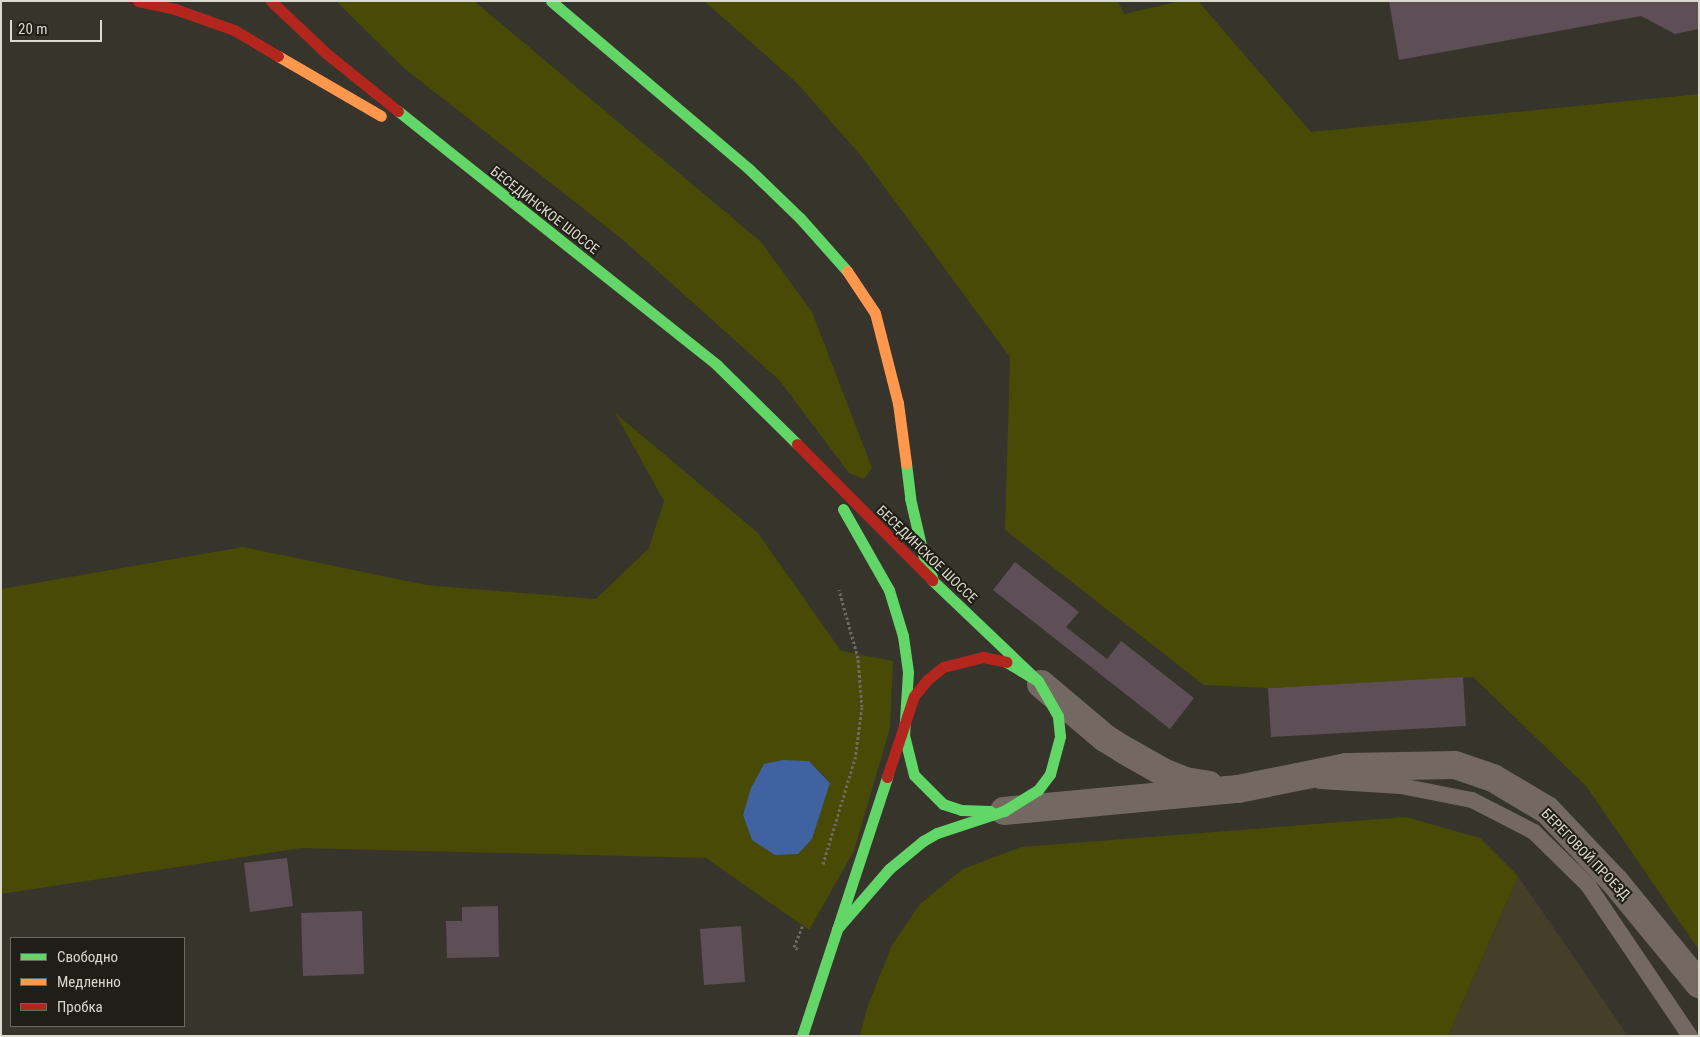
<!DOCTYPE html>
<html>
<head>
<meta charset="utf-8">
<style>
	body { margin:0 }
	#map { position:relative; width:1700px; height:1037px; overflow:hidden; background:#37342c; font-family:"Roboto Condensed",sans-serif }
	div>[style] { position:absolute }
	.built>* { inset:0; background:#453e29 }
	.green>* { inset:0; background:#484a06 }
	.water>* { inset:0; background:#4062a0 }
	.building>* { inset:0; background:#5e4e55 }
	.path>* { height:3px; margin-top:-1.5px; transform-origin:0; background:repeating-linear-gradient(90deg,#706962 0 2.5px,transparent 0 5px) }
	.lane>* { height:16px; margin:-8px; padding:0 8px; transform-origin:8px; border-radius:8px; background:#736962 }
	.street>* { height:28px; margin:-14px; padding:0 14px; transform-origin:14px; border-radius:14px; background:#736962 }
	.fast>* { height:11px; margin:-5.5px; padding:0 5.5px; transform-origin:5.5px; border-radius:5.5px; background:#63d668 }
	.slow>* { height:11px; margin:-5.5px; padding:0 5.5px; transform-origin:5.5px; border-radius:5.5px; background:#ff974d }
	.jam>* { height:11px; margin:-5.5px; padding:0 5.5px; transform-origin:5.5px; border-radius:5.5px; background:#b3261e }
	span { translate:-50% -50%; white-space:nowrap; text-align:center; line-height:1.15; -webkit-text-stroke:4px #211e17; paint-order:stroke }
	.street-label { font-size:14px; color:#dbd8ce }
	.frame { position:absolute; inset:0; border:2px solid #dbd8ce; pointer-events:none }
	.legend { position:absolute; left:10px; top:937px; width:175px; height:90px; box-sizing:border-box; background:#211e17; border:1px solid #6b6860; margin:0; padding:6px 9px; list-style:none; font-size:15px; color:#dbd8ce }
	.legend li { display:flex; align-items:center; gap:10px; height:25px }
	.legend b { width:25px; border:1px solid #6b6860 }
	.scale { position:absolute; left:10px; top:20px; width:92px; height:22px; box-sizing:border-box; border:2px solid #dbd8ce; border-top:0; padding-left:6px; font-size:15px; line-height:18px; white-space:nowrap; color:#dbd8ce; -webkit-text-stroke:4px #211e17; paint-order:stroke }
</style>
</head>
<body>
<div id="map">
	<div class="built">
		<div style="clip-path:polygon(1518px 876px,1628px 1036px,1448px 1036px)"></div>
	</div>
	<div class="green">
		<div style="clip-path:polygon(336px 1px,474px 1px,761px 242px,812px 312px,872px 468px,864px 479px,849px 473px,780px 381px,622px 239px,404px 68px)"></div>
		<div style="clip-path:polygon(704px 1px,1118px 1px,1124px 14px,1180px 1px,1198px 1px,1311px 132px,1699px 94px,1699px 950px,1586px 786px,1473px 677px,1268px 688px,1204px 685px,1005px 530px,1010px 357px,863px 158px,796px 82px)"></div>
		<div style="clip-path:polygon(evenodd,615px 413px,758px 533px,841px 651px,893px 661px,890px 728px,854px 851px,809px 930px,706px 858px,301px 848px,1px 894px,1px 589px,243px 547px,426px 585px,596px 599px,649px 548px,664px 501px,615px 413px,809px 761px,830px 782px,812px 839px,809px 761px)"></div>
		<div style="clip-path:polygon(1406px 817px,1480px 838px,1518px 876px,1448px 1036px,860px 1036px,867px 1008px,892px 945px,920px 904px,963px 869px,1021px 847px)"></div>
	</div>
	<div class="water">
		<div style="clip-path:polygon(783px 760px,809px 761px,830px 783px,812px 839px,798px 854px,775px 855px,752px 840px,743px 815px,751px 788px,764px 764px)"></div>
	</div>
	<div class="building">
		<div style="clip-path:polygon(1389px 1px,1699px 1px,1699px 29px,1675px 34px,1641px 16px,1399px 60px)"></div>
		<div style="clip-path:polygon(1015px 562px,1079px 612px,1066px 627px,1107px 659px,1121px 641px,1194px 698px,1170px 729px,993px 590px)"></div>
		<div style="clip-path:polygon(1463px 677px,1466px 726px,1271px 737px,1268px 688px)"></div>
		<div style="clip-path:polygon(287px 858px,293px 906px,250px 912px,244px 863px)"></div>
		<div style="clip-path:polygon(498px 906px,499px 957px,447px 958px,446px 921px,462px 921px,462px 907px)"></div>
		<div style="clip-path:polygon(362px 911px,364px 974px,303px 976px,301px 913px)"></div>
		<div style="clip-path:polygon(741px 926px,745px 982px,704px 985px,700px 929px)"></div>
	</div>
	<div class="path">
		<div style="left:823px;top:864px;width:110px;rotate:-73.1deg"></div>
		<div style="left:855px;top:759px;width:52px;rotate:-82.3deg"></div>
		<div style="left:862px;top:707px;width:49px;rotate:-94.7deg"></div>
		<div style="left:858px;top:658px;width:71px;rotate:-105.6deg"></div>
		<div style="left:798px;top:949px;width:4px;rotate:-153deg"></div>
		<div style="left:794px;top:947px;width:24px;rotate:-68deg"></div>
	</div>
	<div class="lane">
		<div style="left:1320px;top:781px;width:81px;rotate:3.5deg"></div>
		<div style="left:1401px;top:786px;width:72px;rotate:11.2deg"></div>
		<div style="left:1472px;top:800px;width:70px;rotate:27.3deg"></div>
		<div style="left:1534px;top:832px;width:76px;rotate:44.5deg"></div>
		<div style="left:1588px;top:885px;width:182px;rotate:56deg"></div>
	</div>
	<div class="street">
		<div style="left:1041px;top:684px;width:84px;rotate:40.2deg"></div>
		<div style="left:1105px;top:738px;width:25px;rotate:32deg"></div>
		<div style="left:1126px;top:751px;width:43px;rotate:29.6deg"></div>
		<div style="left:1163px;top:772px;width:24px;rotate:22deg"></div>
		<div style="left:1185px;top:781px;width:24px;rotate:9deg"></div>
		<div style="left:1004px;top:811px;width:235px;rotate:-5.4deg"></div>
		<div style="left:1238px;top:789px;width:111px;rotate:-11.4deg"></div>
		<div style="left:1347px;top:767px;width:108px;rotate:-1.1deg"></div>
		<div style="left:1455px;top:765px;width:40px;rotate:18.9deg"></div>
		<div style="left:1493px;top:778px;width:63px;rotate:30.7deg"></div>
		<div style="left:1547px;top:810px;width:100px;rotate:46.6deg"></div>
		<div style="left:1616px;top:883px;width:131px;rotate:50.6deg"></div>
	</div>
	<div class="fast">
		<div style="left:551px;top:1px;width:258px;rotate:40.3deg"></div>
		<div style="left:748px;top:168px;width:72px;rotate:43.9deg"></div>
		<div style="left:800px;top:218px;width:71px;rotate:48.4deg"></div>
		<div style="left:398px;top:111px;width:408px;rotate:38.5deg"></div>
		<div style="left:717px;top:365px;width:112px;rotate:44.6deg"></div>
		<div style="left:906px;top:463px;width:35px;rotate:83deg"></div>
		<div style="left:910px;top:498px;width:62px;rotate:76.9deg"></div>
		<div style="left:924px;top:558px;width:21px;rotate:67deg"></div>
		<div style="left:843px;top:509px;width:93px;rotate:60.4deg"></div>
		<div style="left:889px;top:590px;width:48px;rotate:73.1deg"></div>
		<div style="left:903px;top:636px;width:36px;rotate:82deg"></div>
		<div style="left:908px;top:672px;width:63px;rotate:93.6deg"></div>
		<div style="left:904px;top:735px;width:41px;rotate:76deg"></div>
		<div style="left:914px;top:775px;width:41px;rotate:45deg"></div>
		<div style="left:943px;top:804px;width:19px;rotate:18deg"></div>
		<div style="left:961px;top:810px;width:29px;rotate:2deg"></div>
		<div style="left:932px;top:580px;width:146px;rotate:43.6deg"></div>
		<div style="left:837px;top:929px;width:79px;rotate:-49.1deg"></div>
		<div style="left:889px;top:869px;width:44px;rotate:-39.5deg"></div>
		<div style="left:923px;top:841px;width:16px;rotate:-30deg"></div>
		<div style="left:937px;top:833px;width:71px;rotate:-18.2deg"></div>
		<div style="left:1004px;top:811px;width:40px;rotate:-32deg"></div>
		<div style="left:1038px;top:790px;width:20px;rotate:-53deg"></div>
		<div style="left:1050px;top:774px;width:39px;rotate:-75deg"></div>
		<div style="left:1060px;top:736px;width:20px;rotate:-96deg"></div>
		<div style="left:1058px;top:716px;width:40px;rotate:-119.7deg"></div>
		<div style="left:1038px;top:681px;width:37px;rotate:-149deg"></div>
		<div style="left:802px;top:1036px;width:273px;rotate:-71.8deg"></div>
	</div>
	<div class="slow">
		<div style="left:278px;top:56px;width:119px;rotate:30.2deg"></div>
		<div style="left:847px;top:271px;width:50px;rotate:56.3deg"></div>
		<div style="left:875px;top:313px;width:93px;rotate:75.7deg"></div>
		<div style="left:898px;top:403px;width:61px;rotate:82.4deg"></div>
	</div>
	<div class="jam">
		<div style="left:138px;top:1px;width:38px;rotate:12deg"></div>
		<div style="left:175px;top:9px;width:63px;rotate:19.6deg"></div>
		<div style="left:234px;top:30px;width:51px;rotate:30.6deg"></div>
		<div style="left:271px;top:1px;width:77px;rotate:43.4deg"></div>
		<div style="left:327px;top:54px;width:91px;rotate:38.8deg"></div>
		<div style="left:797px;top:444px;width:192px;rotate:45.2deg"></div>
		<div style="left:887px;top:777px;width:85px;rotate:-71.6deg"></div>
		<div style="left:914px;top:696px;width:21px;rotate:-51deg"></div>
		<div style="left:927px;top:680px;width:21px;rotate:-39deg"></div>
		<div style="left:943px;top:667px;width:41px;rotate:-14deg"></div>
		<div style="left:983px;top:657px;width:24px;rotate:12deg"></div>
	</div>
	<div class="street-label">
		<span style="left:545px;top:210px;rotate:38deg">БЕСЕДИНСКОЕ ШОССЕ</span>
		<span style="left:927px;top:554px;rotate:44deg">БЕСЕДИНСКОЕ ШОССЕ</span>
		<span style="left:1586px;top:854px;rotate:46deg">БЕРЕГОВОЙ ПРОЕЗД</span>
	</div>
	<div class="frame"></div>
	<ul class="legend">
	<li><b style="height:6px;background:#63d668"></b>Свободно</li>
	<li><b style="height:6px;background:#ff974d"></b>Медленно</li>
	<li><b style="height:6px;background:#b3261e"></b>Пробка</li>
	</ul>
	<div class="scale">20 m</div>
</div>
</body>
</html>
